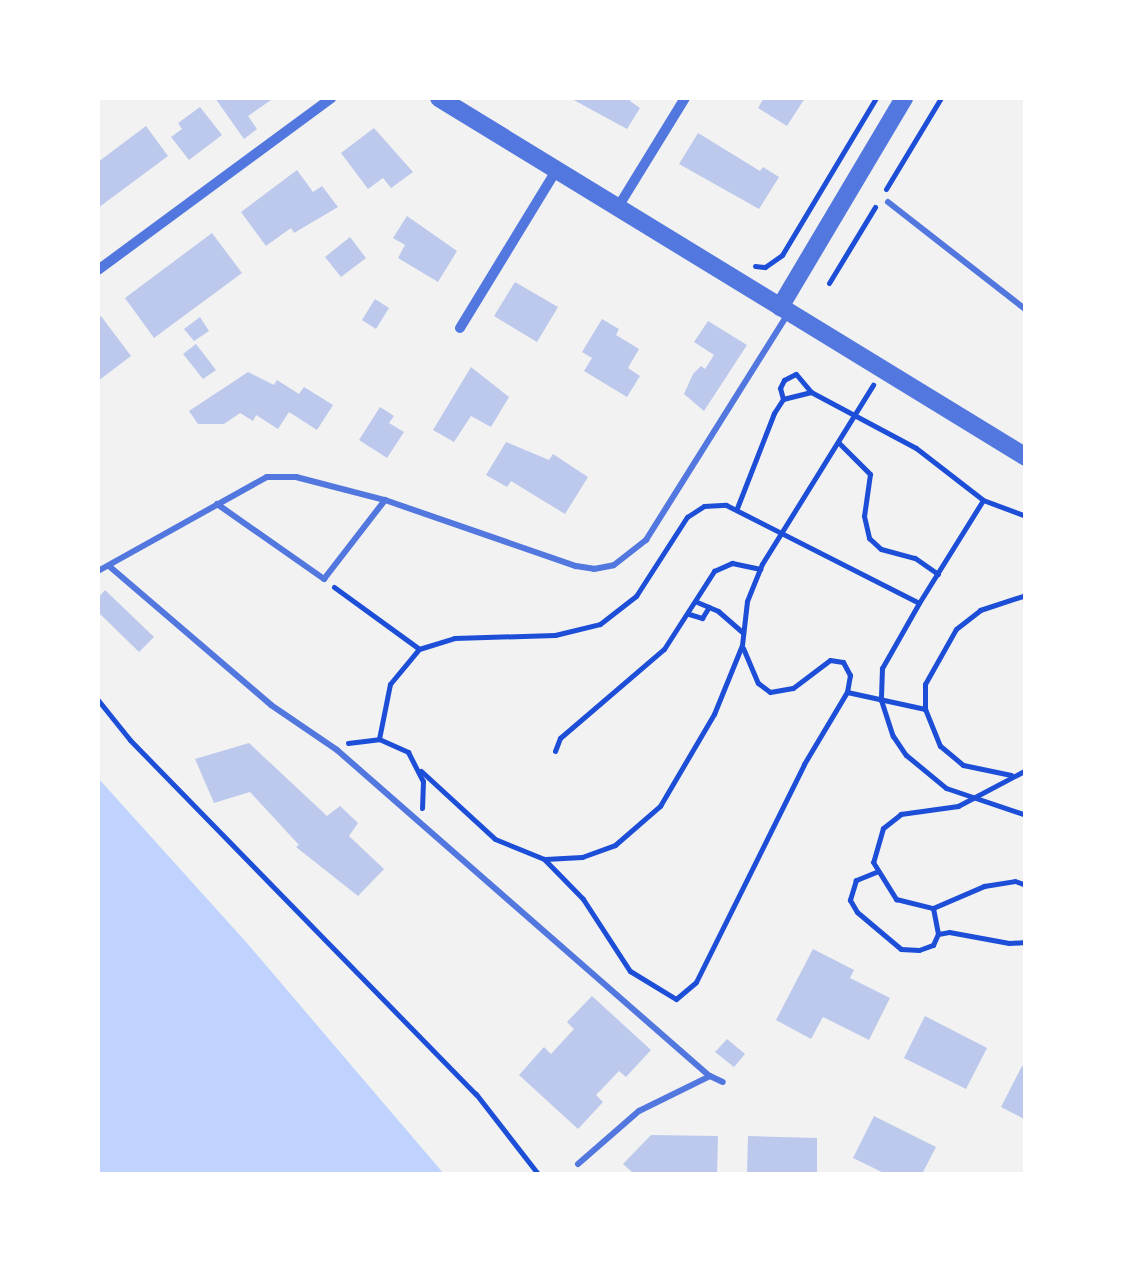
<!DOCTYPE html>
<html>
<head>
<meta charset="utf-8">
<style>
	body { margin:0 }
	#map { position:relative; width:1123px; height:1272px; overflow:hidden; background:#f2f2f2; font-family:"Public Sans",sans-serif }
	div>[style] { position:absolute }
	.water>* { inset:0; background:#bfd3fe }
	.building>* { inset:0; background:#bdc9ec }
	.path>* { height:5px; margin:-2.5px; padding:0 2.5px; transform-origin:2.5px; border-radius:2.5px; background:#1d4ed8 }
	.service>* { height:6px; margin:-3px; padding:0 3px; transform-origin:3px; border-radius:3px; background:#5277de }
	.minor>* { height:10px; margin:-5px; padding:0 5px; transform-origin:5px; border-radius:5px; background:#5277de }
	.tertiary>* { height:18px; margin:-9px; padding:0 9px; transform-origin:9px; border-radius:9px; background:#5277de }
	span { translate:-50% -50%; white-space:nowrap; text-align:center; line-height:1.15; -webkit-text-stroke:10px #fff; paint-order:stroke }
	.frame { position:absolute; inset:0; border:100px solid #fff; pointer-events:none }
</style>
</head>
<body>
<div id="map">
	<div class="water">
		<div style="clip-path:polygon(98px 778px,246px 942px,444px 1174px,98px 1174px)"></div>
	</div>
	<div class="building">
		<div style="clip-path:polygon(215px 98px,274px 98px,248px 116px,257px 129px,244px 139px)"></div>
		<div style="clip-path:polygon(570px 98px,632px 98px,630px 101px,640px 108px,627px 129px)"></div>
		<div style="clip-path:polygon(764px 98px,805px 98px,787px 126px,758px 108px)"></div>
		<div style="clip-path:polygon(200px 107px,222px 135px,189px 160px,171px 137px,182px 129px,178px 123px)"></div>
		<div style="clip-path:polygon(146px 126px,168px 156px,98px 208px,98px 162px)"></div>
		<div style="clip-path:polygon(374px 128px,413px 172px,391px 188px,383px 178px,368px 189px,341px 153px)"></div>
		<div style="clip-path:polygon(698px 133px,760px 171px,763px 167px,779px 177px,759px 209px,679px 164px)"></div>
		<div style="clip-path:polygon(297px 170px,313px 192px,322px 186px,338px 207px,294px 233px,291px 228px,266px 246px,241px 212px)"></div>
		<div style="clip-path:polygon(407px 216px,457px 251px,438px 282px,398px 258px,405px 245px,393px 238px)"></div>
		<div style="clip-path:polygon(212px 233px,242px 273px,154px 338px,125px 298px)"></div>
		<div style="clip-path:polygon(350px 237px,366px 258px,341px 277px,325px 257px)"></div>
		<div style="clip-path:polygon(515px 282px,558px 307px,537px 342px,494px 316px)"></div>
		<div style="clip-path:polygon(375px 299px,389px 308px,376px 329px,362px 320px)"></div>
		<div style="clip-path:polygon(101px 316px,131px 356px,98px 381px,98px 319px)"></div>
		<div style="clip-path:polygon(200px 317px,209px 331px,194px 341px,184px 329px)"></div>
		<div style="clip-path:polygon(602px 319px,619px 329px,616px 335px,639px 349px,628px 368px,640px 376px,627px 397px,584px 371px,592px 358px,582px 352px)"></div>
		<div style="clip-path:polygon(708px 321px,747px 345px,704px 411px,684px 394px,693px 374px,701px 366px,705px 369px,714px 355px,694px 342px)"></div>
		<div style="clip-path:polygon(196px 344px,216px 370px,203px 379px,183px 354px)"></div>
		<div style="clip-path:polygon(471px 367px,509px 397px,491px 427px,471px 416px,454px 442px,433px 430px)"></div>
		<div style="clip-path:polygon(248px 372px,274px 385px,277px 380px,299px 394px,304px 387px,333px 405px,317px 430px,289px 412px,278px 429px,256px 415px,253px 421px,240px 413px,224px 424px,198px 424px,189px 411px)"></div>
		<div style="clip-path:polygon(380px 407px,394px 416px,389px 423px,404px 432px,387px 458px,359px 440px)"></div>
		<div style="clip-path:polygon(506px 442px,549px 460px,553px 454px,588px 477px,565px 514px,511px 481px,507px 487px,486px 475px)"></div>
		<div style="clip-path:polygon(105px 590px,154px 637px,139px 652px,98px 612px,98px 598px)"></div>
		<div style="clip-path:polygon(249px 743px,327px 816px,340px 806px,358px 823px,349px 836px,384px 869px,358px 896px,296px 847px,299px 845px,250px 792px,214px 803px,195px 759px)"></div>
		<div style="clip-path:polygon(813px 949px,854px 970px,850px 978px,890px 998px,869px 1040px,823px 1017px,811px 1039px,776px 1020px)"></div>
		<div style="clip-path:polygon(592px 996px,651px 1050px,626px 1077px,619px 1071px,596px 1095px,603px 1102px,578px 1129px,519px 1075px,544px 1047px,551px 1054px,574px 1029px,567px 1022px)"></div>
		<div style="clip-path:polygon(925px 1016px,987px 1048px,966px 1089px,904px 1058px)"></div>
		<div style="clip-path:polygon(727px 1039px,745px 1054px,734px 1067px,715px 1052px)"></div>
		<div style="clip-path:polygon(1022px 1066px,1026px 1067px,1026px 1120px,1001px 1107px)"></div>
		<div style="clip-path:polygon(874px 1116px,936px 1147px,922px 1174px,886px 1174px,853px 1158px)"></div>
		<div style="clip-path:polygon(651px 1135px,718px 1136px,717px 1174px,634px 1174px,623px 1164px)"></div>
		<div style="clip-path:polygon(748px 1136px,817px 1138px,817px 1174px,747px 1174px)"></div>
	</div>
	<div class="path">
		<div style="left:886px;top:189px;width:106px;rotate:-58.9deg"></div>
		<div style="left:755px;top:266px;width:10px;rotate:6deg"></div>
		<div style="left:765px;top:267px;width:21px;rotate:-35deg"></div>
		<div style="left:782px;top:255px;width:183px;rotate:-59.1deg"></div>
		<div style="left:829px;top:283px;width:89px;rotate:-58.8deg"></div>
		<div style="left:783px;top:399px;width:11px;rotate:-105deg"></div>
		<div style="left:780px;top:388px;width:9px;rotate:-63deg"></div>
		<div style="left:784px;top:380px;width:13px;rotate:-27deg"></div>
		<div style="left:796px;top:374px;width:23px;rotate:50deg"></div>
		<div style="left:839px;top:443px;width:44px;rotate:45deg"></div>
		<div style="left:870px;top:474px;width:42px;rotate:98.1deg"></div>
		<div style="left:864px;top:516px;width:23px;rotate:77deg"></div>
		<div style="left:869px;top:538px;width:16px;rotate:43deg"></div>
		<div style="left:881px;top:549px;width:35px;rotate:15deg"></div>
		<div style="left:915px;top:558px;width:28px;rotate:35deg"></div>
		<div style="left:737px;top:508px;width:102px;rotate:-68.7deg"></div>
		<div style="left:774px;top:413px;width:17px;rotate:-57deg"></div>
		<div style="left:783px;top:399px;width:29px;rotate:-14deg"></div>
		<div style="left:811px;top:392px;width:119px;rotate:28.1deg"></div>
		<div style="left:916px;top:448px;width:85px;rotate:37.8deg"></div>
		<div style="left:334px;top:587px;width:104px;rotate:36deg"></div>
		<div style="left:697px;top:602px;width:23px;rotate:23deg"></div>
		<div style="left:718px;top:611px;width:32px;rotate:41deg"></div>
		<div style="left:919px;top:603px;width:121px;rotate:-58.1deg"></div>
		<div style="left:983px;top:500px;width:46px;rotate:20.4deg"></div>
		<div style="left:689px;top:614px;width:14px;rotate:17deg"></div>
		<div style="left:702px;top:618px;width:13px;rotate:-58deg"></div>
		<div style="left:743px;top:648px;width:38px;rotate:67deg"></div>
		<div style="left:758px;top:683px;width:15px;rotate:37deg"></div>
		<div style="left:770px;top:692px;width:23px;rotate:-10deg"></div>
		<div style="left:793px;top:688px;width:46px;rotate:-37.1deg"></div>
		<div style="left:830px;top:660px;width:13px;rotate:9deg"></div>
		<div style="left:843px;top:662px;width:15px;rotate:62deg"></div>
		<div style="left:850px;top:675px;width:17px;rotate:100deg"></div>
		<div style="left:98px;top:700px;width:51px;rotate:51.3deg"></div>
		<div style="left:130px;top:740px;width:495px;rotate:45.7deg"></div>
		<div style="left:476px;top:1094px;width:101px;rotate:52.2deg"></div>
		<div style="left:379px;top:739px;width:56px;rotate:-78.7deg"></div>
		<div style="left:390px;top:684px;width:45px;rotate:-50.4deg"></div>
		<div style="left:419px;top:649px;width:37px;rotate:-17deg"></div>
		<div style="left:454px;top:638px;width:101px;rotate:-1.7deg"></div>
		<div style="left:555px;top:635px;width:46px;rotate:-13.7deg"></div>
		<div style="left:600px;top:624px;width:46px;rotate:-37.9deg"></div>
		<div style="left:636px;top:596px;width:94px;rotate:-57.2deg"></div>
		<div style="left:687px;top:517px;width:20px;rotate:-33deg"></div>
		<div style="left:704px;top:506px;width:22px;rotate:-3deg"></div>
		<div style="left:726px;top:505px;width:216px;rotate:26.9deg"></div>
		<div style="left:919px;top:603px;width:75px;rotate:119.6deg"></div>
		<div style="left:882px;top:668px;width:32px;rotate:92deg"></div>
		<div style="left:881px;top:700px;width:38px;rotate:72deg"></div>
		<div style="left:893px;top:736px;width:23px;rotate:56deg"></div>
		<div style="left:906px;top:755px;width:52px;rotate:39.5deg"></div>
		<div style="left:946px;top:788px;width:84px;rotate:18.6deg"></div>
		<div style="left:348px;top:743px;width:31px;rotate:-7deg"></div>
		<div style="left:379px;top:739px;width:32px;rotate:24deg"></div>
		<div style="left:408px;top:752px;width:33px;rotate:63deg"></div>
		<div style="left:423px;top:781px;width:27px;rotate:92deg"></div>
		<div style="left:555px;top:751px;width:14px;rotate:-69deg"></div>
		<div style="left:560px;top:738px;width:137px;rotate:-40.6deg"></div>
		<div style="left:664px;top:649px;width:93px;rotate:-57.3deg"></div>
		<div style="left:714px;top:571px;width:20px;rotate:-24deg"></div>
		<div style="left:732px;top:563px;width:29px;rotate:12deg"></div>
		<div style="left:1026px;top:770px;width:77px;rotate:152.1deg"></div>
		<div style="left:958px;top:806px;width:58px;rotate:172deg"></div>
		<div style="left:901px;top:814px;width:23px;rotate:142deg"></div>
		<div style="left:883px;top:828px;width:35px;rotate:106deg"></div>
		<div style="left:873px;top:862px;width:44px;rotate:58.1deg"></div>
		<div style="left:896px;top:899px;width:38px;rotate:14deg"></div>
		<div style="left:933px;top:908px;width:56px;rotate:-23.3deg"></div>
		<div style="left:984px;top:886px;width:31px;rotate:-9deg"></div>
		<div style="left:1015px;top:881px;width:12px;rotate:20deg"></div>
		<div style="left:421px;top:771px;width:100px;rotate:42.6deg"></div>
		<div style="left:495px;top:839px;width:53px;rotate:22.2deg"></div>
		<div style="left:544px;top:859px;width:56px;rotate:45.7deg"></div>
		<div style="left:583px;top:899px;width:86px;rotate:56.9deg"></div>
		<div style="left:630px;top:971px;width:54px;rotate:31.3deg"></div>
		<div style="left:676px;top:999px;width:26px;rotate:-40deg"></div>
		<div style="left:696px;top:982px;width:243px;rotate:-63.6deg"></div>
		<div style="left:804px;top:764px;width:84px;rotate:-59.2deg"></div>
		<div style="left:847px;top:692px;width:80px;rotate:12.3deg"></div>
		<div style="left:1011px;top:775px;width:49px;rotate:-168.2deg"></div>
		<div style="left:963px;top:765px;width:30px;rotate:-140deg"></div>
		<div style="left:940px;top:746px;width:40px;rotate:-112deg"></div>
		<div style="left:925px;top:709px;width:25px;rotate:-90deg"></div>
		<div style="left:925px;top:684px;width:63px;rotate:-60.6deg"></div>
		<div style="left:956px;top:629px;width:31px;rotate:-38deg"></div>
		<div style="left:980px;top:610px;width:48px;rotate:-18.1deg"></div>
		<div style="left:545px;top:859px;width:37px;rotate:-3deg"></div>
		<div style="left:582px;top:857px;width:35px;rotate:-20deg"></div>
		<div style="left:615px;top:845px;width:60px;rotate:-40.9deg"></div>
		<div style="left:660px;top:806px;width:107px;rotate:-59.6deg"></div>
		<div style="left:714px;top:714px;width:74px;rotate:-67.9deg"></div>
		<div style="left:742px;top:645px;width:44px;rotate:-83.5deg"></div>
		<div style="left:747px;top:601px;width:40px;rotate:-68deg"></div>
		<div style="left:762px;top:564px;width:211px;rotate:-58.2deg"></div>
		<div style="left:876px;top:872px;width:22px;rotate:158deg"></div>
		<div style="left:856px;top:880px;width:21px;rotate:107deg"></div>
		<div style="left:850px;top:900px;width:14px;rotate:60deg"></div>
		<div style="left:857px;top:912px;width:57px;rotate:40.1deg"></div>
		<div style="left:901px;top:949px;width:18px;rotate:3deg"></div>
		<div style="left:919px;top:950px;width:15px;rotate:-20deg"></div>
		<div style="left:933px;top:945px;width:12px;rotate:-66deg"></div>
		<div style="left:938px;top:934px;width:11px;rotate:-10deg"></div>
		<div style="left:949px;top:932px;width:61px;rotate:10.4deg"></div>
		<div style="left:1009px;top:943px;width:17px;rotate:-3deg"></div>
		<div style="left:933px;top:908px;width:26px;rotate:79deg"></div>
	</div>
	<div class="service">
		<div style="left:888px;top:202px;width:175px;rotate:38deg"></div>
		<div style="left:217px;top:504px;width:131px;rotate:35deg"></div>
		<div style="left:324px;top:579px;width:100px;rotate:-52.3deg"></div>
		<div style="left:109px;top:566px;width:213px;rotate:40.6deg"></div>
		<div style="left:271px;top:705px;width:80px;rotate:34.3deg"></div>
		<div style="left:337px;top:750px;width:495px;rotate:41.2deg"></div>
		<div style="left:710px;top:1076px;width:14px;rotate:25deg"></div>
		<div style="left:98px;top:571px;width:193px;rotate:-29.1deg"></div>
		<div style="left:267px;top:477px;width:29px"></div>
		<div style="left:296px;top:477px;width:92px;rotate:14.5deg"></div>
		<div style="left:385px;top:500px;width:202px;rotate:19.1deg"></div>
		<div style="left:576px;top:566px;width:18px;rotate:9deg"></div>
		<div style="left:594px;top:569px;width:20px;rotate:-11deg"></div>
		<div style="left:614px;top:565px;width:41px;rotate:-38deg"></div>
		<div style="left:646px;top:540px;width:267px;rotate:-57.9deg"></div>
		<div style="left:578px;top:1164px;width:81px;rotate:-41deg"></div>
		<div style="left:639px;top:1111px;width:79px;rotate:-26.2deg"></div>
	</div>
	<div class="minor">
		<div style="left:618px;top:207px;width:128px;rotate:-58.4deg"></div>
		<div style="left:98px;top:270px;width:290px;rotate:-36.4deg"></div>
		<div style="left:460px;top:328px;width:186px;rotate:-58.6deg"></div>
	</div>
	<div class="tertiary">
		<div style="left:439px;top:98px;width:688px;rotate:31.45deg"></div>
		<div style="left:780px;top:307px;width:243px;rotate:-59.3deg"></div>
	</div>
	<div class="frame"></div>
</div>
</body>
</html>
